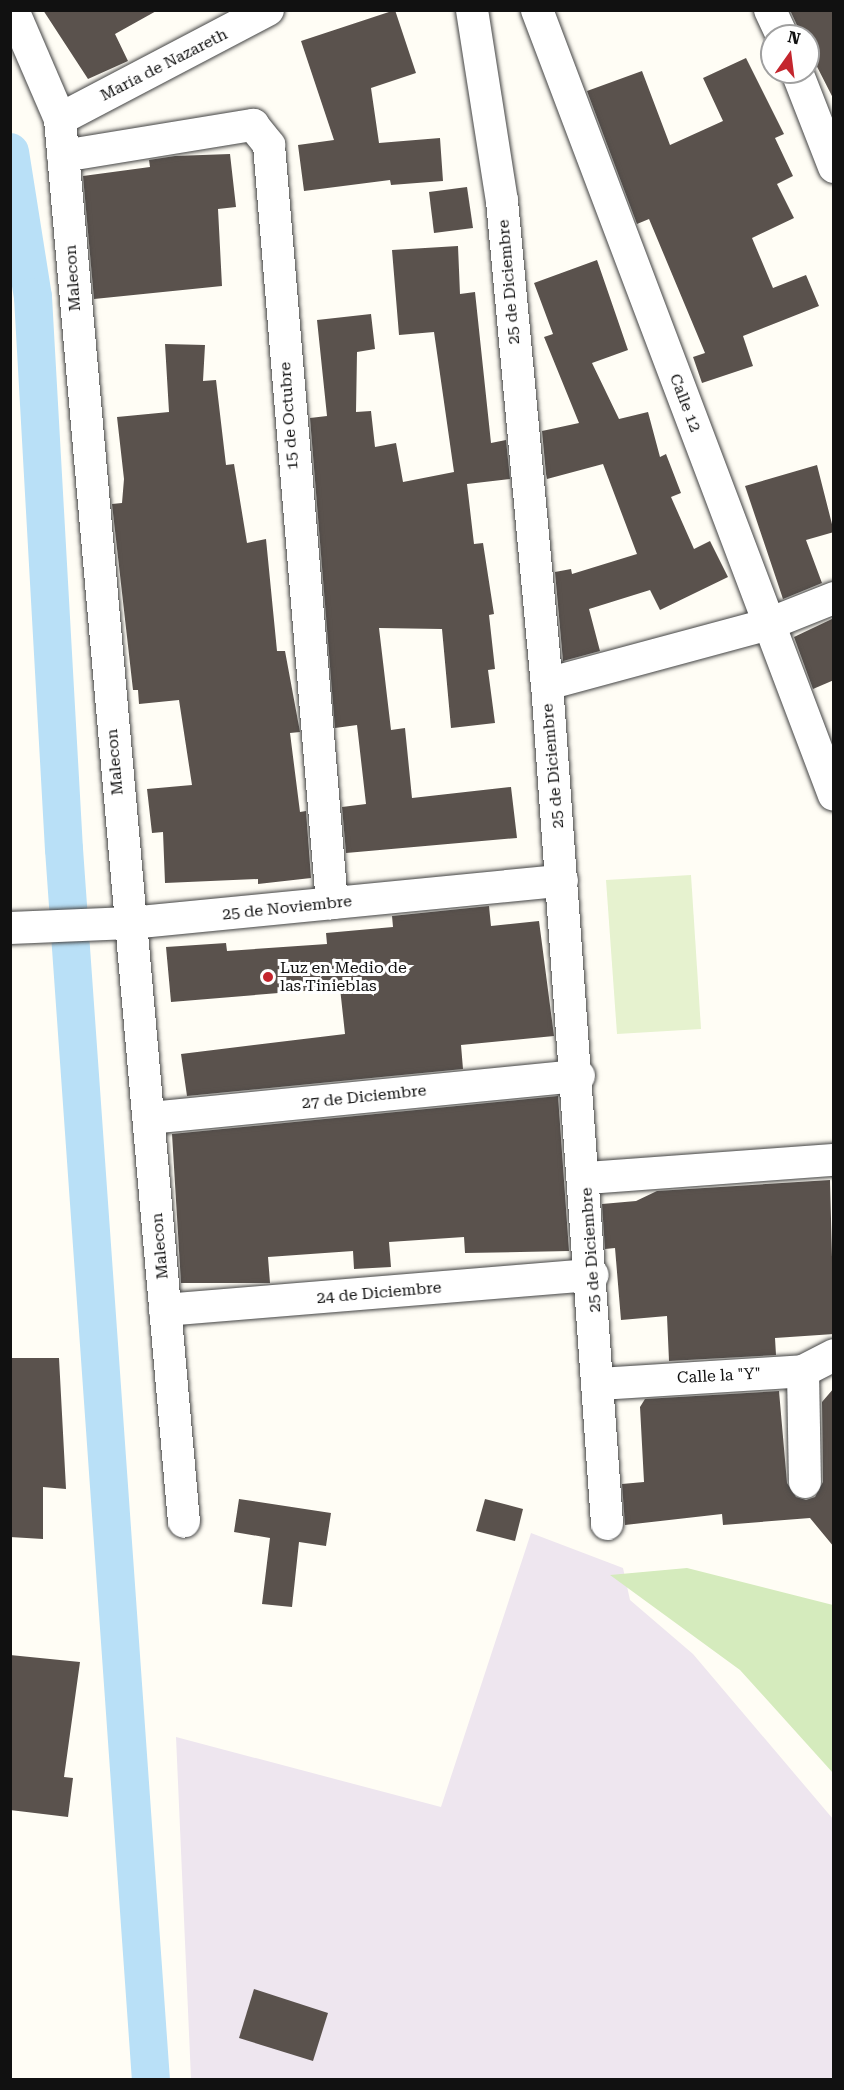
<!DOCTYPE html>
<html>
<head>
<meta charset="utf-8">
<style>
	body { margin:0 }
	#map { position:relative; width:844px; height:2090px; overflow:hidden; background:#fffdf5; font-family:"Roboto Serif",serif }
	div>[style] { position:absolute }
	.industrial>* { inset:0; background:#eee6ef }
	.green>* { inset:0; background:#d5ebbd }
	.pitch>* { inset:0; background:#e6f2cf }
	.canal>* { height:38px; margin:-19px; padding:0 19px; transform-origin:19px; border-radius:19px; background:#b9e0f7 }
	.building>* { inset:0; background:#5a524d }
	.roads { filter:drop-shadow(0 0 2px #444) drop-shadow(0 0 2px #444) }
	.minor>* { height:32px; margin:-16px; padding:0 16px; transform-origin:16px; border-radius:16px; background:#fff }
	.dots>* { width:16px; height:16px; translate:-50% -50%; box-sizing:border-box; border:3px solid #fff; border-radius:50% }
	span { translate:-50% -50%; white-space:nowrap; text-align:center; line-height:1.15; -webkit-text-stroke:6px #fff; paint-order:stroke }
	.street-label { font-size:16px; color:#111 }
	.poi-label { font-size:16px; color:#111 }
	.left { translate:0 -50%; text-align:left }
	.frame { position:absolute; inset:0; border:12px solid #111; pointer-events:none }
	.north { position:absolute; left:760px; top:24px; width:60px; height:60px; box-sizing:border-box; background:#fff; border:2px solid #a0a0a0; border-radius:50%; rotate:14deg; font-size:16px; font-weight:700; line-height:24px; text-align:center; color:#111 }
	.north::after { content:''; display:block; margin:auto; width:21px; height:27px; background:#c4262e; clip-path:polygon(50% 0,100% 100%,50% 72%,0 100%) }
</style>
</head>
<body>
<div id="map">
	<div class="industrial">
		<div style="clip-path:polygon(531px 1533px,623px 1568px,630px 1600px,693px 1654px,833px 1819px,833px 2079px,191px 2079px,176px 1737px,441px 1807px)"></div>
	</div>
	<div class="green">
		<div style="clip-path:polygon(687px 1568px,833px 1605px,833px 1773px,740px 1670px,610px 1575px)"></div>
	</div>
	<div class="pitch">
		<div style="clip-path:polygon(691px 875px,701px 1029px,617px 1034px,606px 880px)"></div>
	</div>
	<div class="canal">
		<div style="left:10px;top:152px;width:147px;rotate:81deg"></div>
		<div style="left:33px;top:297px;width:553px;rotate:86.79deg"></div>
		<div style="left:64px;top:849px;width:1234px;rotate:85.96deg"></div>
	</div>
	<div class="building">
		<div style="clip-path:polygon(43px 10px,158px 10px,115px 34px,128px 61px,88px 79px)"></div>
		<div style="clip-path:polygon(395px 10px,416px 73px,371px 88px,379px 143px,440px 138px,443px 181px,391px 185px,390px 180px,304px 191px,298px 145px,334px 140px,301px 41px)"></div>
		<div style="clip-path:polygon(790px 10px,834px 10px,834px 100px,808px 49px,808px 36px,802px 36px)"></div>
		<div style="clip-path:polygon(746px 58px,784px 134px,775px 138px,793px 176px,777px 184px,794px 218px,752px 238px,773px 288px,806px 275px,819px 306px,743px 336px,753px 366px,702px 383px,693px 357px,705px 353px,649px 219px,637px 224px,587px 91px,642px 71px,670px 145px,723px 121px,703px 78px)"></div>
		<div style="clip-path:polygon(230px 154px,236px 207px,218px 209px,222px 286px,94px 299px,83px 176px,150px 167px,149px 160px,175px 156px)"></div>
		<div style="clip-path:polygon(467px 187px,473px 228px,434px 233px,429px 192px)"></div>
		<div style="clip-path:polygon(458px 246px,460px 294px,475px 292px,491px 443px,506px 440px,510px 479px,467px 484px,474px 544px,483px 543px,494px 614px,489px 615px,495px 669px,488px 670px,495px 723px,451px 728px,442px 629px,379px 628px,391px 730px,405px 728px,412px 798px,511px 787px,517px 838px,346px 853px,342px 807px,366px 804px,357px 725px,335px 728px,310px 418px,327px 416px,317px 320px,371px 314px,375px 349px,357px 352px,356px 412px,371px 411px,375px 447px,396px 443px,403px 482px,454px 472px,434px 332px,399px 335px,392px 250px)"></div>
		<div style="clip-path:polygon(597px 260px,628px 350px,592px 363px,619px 419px,648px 412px,660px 457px,666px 454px,681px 493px,671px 497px,694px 549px,710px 541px,728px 577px,660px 610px,650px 590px,589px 609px,600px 651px,563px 661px,555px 572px,571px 569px,572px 574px,637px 554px,603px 464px,547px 479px,546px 474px,542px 431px,579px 423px,544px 337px,553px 334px,534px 283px)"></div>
		<div style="clip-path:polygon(165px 344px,205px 345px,203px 381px,216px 380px,226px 465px,234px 464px,247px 543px,266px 539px,277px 651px,285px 651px,300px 732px,290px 733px,300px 812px,306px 811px,311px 878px,258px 884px,258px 879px,165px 883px,163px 832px,152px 833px,147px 789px,192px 785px,179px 700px,139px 704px,138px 690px,133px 690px,112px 504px,122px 503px,124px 479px,117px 417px,169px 412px)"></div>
		<div style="clip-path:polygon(817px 465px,834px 532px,806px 540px,822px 583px,783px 599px,745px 486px)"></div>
		<div style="clip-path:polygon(834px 618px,834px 680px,813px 689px,794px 637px)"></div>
		<div style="clip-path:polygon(489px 906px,491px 926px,539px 921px,554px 1036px,461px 1045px,463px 1069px,187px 1096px,181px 1054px,345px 1034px,340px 988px,171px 1002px,166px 947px,226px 943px,227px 951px,327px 944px,326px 933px,393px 927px,392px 916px)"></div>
		<div style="clip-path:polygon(558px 1096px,569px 1251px,465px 1253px,464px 1237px,389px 1242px,391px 1267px,354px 1269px,353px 1251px,268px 1257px,270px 1283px,181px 1283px,172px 1134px)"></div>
		<div style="clip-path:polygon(830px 1180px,834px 1334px,775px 1338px,776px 1355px,669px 1361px,667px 1316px,621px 1320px,615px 1248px,605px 1249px,602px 1204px,636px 1201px,657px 1191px)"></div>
		<div style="clip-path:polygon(10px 1358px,59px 1358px,66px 1489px,43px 1487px,43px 1539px,10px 1537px)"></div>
		<div style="clip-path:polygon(834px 1388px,834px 1547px,810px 1518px,723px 1525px,722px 1514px,625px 1525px,622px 1484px,644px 1482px,640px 1407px,645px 1399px,779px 1391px,787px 1483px,796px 1497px,806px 1500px,815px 1497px,823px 1482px,822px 1402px)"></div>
		<div style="clip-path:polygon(239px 1499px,331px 1513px,326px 1546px,299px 1542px,292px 1607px,262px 1604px,270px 1538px,234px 1532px)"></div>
		<div style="clip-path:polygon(485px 1499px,523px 1509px,515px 1541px,476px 1531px)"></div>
		<div style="clip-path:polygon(10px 1655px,80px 1662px,64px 1777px,73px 1778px,68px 1817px,10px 1810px)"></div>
		<div style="clip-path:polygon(254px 1989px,328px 2013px,313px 2061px,239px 2038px)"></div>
	</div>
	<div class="roads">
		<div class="minor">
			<div style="left:13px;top:10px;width:119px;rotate:66.7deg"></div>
			<div style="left:60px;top:119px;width:1408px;rotate:84.95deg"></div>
			<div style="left:472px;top:10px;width:193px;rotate:81.1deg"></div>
			<div style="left:502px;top:201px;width:485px;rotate:84.7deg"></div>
			<div style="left:547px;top:684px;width:842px;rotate:85.91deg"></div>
			<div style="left:537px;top:10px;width:839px;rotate:69.28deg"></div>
			<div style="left:770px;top:10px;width:29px;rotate:65deg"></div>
			<div style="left:797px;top:72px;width:102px;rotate:68.7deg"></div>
			<div style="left:60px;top:119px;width:235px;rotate:-27.7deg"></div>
			<div style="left:63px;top:156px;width:193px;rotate:-9.3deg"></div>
			<div style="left:253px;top:125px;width:26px;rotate:51deg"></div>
			<div style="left:269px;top:145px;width:761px;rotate:85.25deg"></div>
			<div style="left:547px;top:684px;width:230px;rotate:-15.1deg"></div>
			<div style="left:769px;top:624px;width:70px;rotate:-21.8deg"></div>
			<div style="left:10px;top:928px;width:120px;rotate:-2.4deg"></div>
			<div style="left:130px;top:923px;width:434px;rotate:-5.6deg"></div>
			<div style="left:149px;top:1118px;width:432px;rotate:-5.6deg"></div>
			<div style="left:586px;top:1178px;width:249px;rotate:-4.2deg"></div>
			<div style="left:165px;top:1310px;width:429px;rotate:-4.7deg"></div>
			<div style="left:803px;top:1371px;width:111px;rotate:89deg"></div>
			<div style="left:599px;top:1384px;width:204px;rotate:-3.6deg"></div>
			<div style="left:803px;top:1371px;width:35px;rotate:-27deg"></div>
		</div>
	</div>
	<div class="dots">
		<div style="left:268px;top:977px;background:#c4262e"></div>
	</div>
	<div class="street-label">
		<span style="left:164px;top:65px;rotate:-27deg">María de Nazareth</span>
		<span style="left:73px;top:278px;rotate:-94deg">Malecon</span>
		<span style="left:509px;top:282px;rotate:-95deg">25 de Diciembre</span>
		<span style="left:685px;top:403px;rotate:69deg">Calle 12</span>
		<span style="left:289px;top:416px;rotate:-94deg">15 de Octubre</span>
		<span style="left:115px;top:762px;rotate:-95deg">Malecon</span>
		<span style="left:553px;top:766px;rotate:-95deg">25 de Diciembre</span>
		<span style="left:287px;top:908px;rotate:-6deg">25 de Noviembre</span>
		<span style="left:364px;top:1097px;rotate:-6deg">27 de Diciembre</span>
		<span style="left:160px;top:1246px;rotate:-95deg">Malecon</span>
		<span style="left:591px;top:1250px;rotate:-94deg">25 de Diciembre</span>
		<span style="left:379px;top:1293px;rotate:-5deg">24 de Diciembre</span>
		<span style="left:719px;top:1376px;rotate:-3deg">Calle la "Y"</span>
	</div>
	<div class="poi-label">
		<span class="left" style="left:280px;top:977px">Luz en Medio de<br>las Tinieblas</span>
	</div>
	<div class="frame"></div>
	<div class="north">N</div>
</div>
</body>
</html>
